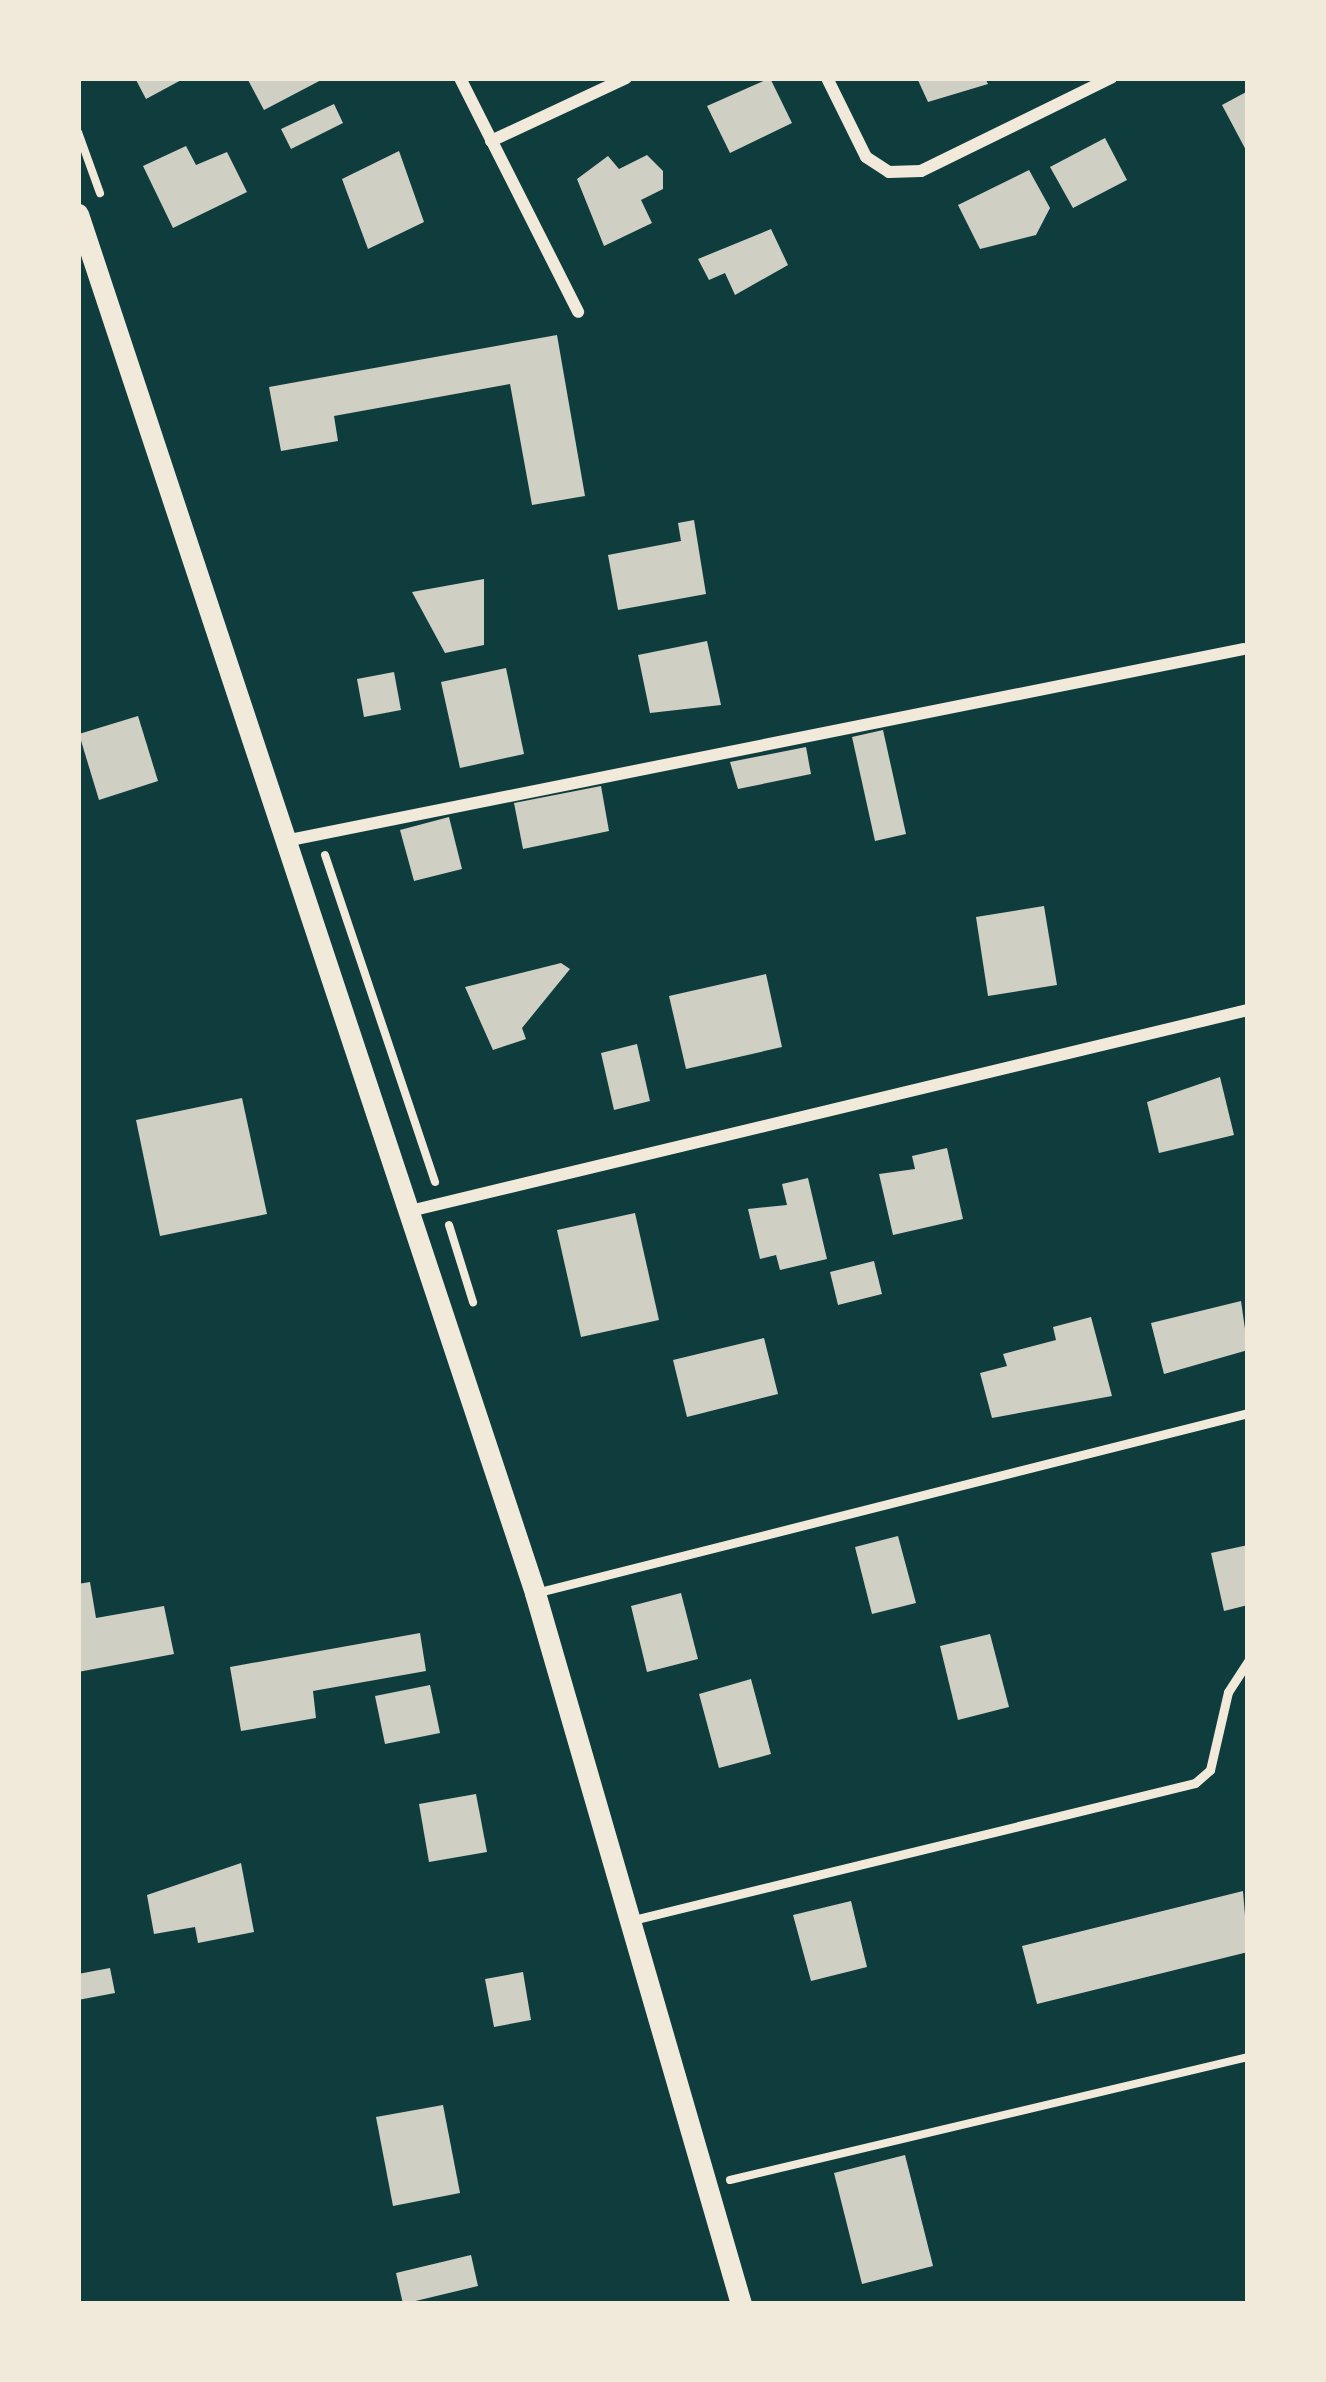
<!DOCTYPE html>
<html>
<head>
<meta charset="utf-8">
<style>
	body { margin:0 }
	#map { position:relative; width:1326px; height:2382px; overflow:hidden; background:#0f3d3e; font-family:Montserrat,sans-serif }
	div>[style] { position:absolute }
	.building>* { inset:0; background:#cfcfc3 }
	.path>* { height:8px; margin:-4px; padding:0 4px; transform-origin:4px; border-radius:4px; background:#f1e9da }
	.service>* { height:9px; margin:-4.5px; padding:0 4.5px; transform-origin:4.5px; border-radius:4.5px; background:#f1e9da }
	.minor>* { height:12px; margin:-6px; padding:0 6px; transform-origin:6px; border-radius:6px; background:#f1e9da }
	.tertiary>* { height:21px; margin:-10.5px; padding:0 10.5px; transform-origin:10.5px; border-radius:10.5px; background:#f1e9da }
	span { translate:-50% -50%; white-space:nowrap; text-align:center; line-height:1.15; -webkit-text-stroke:12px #f1e9da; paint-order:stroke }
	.frame { position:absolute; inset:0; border:81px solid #f1e9da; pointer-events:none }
</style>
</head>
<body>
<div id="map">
	<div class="building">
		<div style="clip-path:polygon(135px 78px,185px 78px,146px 99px)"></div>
		<div style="clip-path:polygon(247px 78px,325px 78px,264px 110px)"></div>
		<div style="clip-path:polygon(770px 78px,792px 123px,730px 153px,707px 106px)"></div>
		<div style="clip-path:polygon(917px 78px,985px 78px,988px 84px,928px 102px)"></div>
		<div style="clip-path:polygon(1248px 91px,1248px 154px,1222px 105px)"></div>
		<div style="clip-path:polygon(334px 104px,343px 123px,291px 149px,281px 129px)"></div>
		<div style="clip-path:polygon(1105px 138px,1127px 180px,1073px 208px,1050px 167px)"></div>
		<div style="clip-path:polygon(186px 146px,196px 165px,227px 152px,247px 192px,173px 228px,143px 166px)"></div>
		<div style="clip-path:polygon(399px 151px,424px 222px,368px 249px,342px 179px)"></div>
		<div style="clip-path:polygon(647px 155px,663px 171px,663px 189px,641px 200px,652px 223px,604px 246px,577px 179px,608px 156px,619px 169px)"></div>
		<div style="clip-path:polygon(1029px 170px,1050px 208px,1036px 235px,980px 249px,958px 205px)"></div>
		<div style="clip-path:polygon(771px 229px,788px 265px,735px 295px,725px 273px,709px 280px,698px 259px)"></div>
		<div style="clip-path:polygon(557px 335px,585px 496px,532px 505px,510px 384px,334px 416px,338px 441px,281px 451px,269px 387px)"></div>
		<div style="clip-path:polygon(694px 520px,706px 594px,618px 610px,608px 555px,681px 541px,678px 523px)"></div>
		<div style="clip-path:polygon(484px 579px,484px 645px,445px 653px,412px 592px)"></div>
		<div style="clip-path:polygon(707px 641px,721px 705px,650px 713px,638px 655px)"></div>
		<div style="clip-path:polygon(506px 668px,524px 754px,460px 768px,441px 682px)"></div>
		<div style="clip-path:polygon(394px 672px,401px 710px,364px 717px,357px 679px)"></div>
		<div style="clip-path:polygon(138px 716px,158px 781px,99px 800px,79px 734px)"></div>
		<div style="clip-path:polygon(883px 730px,906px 834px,875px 841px,852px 737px)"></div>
		<div style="clip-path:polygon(806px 747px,811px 774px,738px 789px,730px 762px)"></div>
		<div style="clip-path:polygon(601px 786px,609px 831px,523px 849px,514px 803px)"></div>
		<div style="clip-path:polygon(449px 817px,462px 869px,414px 881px,400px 830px)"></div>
		<div style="clip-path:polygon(1044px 906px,1057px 985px,988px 996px,976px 917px)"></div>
		<div style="clip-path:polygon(561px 963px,570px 969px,522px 1028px,526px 1039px,493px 1050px,465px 987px)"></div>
		<div style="clip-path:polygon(766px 974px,782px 1047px,686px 1069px,669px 996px)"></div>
		<div style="clip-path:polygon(637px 1044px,650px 1101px,614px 1110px,601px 1053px)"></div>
		<div style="clip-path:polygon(1220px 1077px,1234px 1135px,1159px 1153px,1147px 1102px)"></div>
		<div style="clip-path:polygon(242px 1098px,267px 1214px,160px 1236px,136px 1120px)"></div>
		<div style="clip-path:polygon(947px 1148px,963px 1219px,893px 1235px,879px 1174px,915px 1169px,912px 1156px)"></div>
		<div style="clip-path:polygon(808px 1178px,827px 1259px,780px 1270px,776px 1255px,760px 1259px,748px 1209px,787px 1205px,782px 1184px)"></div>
		<div style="clip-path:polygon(635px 1213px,659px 1320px,581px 1337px,557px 1230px)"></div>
		<div style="clip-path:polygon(874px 1261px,882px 1294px,838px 1305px,830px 1272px)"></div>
		<div style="clip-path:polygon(1241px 1301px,1248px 1350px,1164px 1374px,1151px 1323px)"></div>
		<div style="clip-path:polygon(1091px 1317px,1112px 1396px,992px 1418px,980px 1373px,1007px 1366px,1003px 1354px,1056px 1340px,1053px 1327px)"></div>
		<div style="clip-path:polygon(764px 1338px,778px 1394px,687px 1417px,673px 1360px)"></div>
		<div style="clip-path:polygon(898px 1536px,916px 1603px,872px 1614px,855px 1547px)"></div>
		<div style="clip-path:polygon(1248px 1545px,1248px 1605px,1224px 1611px,1211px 1553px)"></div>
		<div style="clip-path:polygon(90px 1582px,96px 1618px,164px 1606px,174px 1654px,78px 1672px,78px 1584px)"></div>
		<div style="clip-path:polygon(681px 1593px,698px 1659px,647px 1672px,631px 1606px)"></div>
		<div style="clip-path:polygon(420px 1633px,426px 1671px,313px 1691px,316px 1718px,241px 1731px,230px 1667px)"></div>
		<div style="clip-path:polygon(990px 1634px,1009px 1707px,958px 1720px,940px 1646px)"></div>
		<div style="clip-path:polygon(751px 1679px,771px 1754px,719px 1768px,699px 1694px)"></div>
		<div style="clip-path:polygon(430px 1685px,440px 1733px,385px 1744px,375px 1696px)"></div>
		<div style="clip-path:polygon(476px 1794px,487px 1852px,429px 1862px,419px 1804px)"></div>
		<div style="clip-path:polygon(241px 1863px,254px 1932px,198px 1943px,195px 1927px,154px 1934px,147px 1895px)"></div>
		<div style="clip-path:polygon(1243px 1891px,1248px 1952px,1037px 2004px,1022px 1946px)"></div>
		<div style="clip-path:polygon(851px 1901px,867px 1967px,811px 1981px,793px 1915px)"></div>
		<div style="clip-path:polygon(110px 1968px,115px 1993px,78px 2000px,78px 1974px)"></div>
		<div style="clip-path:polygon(523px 1972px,531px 2020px,494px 2027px,485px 1979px)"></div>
		<div style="clip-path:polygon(443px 2105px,460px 2193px,393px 2206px,376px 2117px)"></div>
		<div style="clip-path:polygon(905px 2155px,933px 2266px,862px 2284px,834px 2173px)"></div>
		<div style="clip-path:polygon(471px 2255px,478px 2286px,403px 2304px,396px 2273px)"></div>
	</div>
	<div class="path">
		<div style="left:78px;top:132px;width:65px;rotate:70.2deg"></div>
		<div style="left:325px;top:855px;width:345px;rotate:71.4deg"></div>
		<div style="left:449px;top:1225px;width:81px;rotate:72.7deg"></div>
		<div style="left:730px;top:2180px;width:532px;rotate:-13.36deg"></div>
	</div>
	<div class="service">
		<div style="left:535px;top:1593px;width:735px;rotate:-14.17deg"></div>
		<div style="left:633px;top:1920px;width:578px;rotate:-13.7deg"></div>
		<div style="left:1195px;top:1783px;width:20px;rotate:-41deg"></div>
		<div style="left:1210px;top:1770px;width:80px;rotate:-77deg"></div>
		<div style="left:1228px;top:1692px;width:37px;rotate:-57deg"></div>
	</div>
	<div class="minor">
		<div style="left:460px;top:78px;width:262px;rotate:63.2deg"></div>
		<div style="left:827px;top:78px;width:88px;rotate:63.7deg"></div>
		<div style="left:866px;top:157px;width:27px;rotate:33deg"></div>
		<div style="left:889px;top:172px;width:32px;rotate:-2deg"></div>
		<div style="left:921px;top:171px;width:212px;rotate:-26.1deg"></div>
		<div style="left:491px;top:141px;width:149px;rotate:-25deg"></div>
		<div style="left:290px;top:840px;width:972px;rotate:-11.33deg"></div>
		<div style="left:410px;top:1211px;width:862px;rotate:-13.49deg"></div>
	</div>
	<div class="tertiary">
		<div style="left:78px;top:214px;width:1453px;rotate:71.66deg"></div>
		<div style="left:535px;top:1593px;width:740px;rotate:73.84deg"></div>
	</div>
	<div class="frame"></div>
</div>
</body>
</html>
